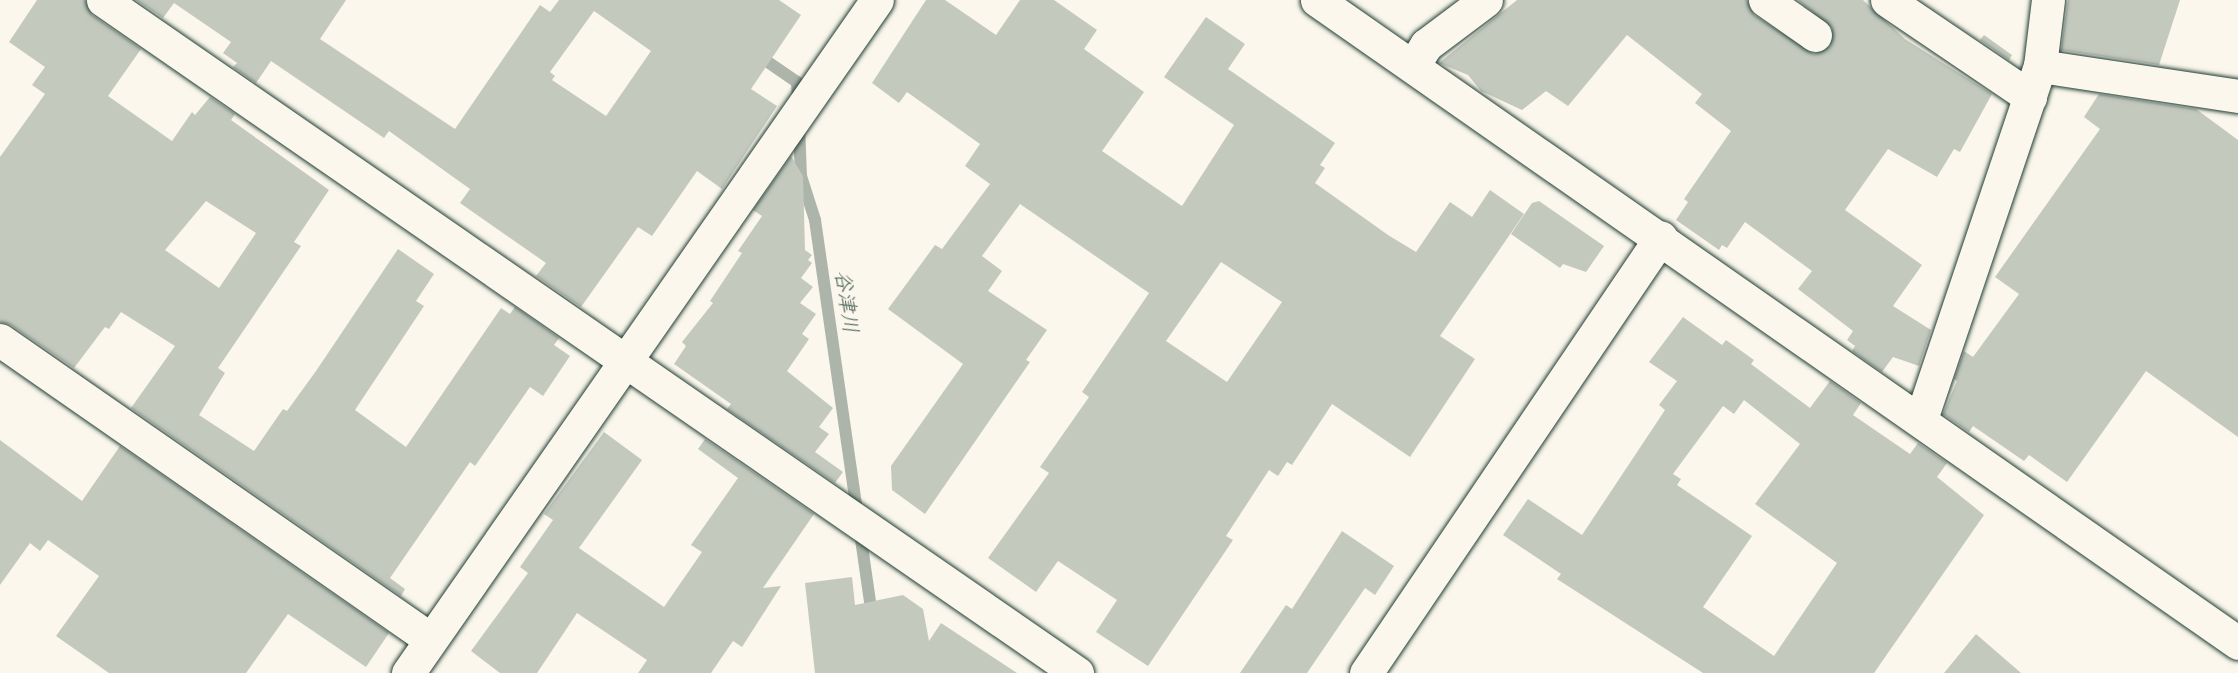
<!DOCTYPE html>
<html>
<head>
<meta charset="utf-8">
<style>
	body { margin:0 }
	#map { position:relative; width:2238px; height:673px; overflow:hidden; background:#fbf7ec; font-family:Mynerve,"Klee One",sans-serif }
	div>[style] { position:absolute }
	.stream>* { height:12px; margin:-6px; padding:0 6px; transform-origin:6px; border-radius:6px; background:#adb4aa }
	.building>* { inset:0; background:#c4c9be }
	.roads { filter:drop-shadow(0 0 2px #1f3d34) drop-shadow(0 0 2px #1f3d34) }
	.minor>* { height:33px; margin:-16.5px; padding:0 16.5px; transform-origin:16.5px; border-radius:16.5px; background:#fbf7ec }
	span { translate:-50% -50%; white-space:nowrap; text-align:center; line-height:1.15; -webkit-text-stroke:4.5px #fbf7ec; paint-order:stroke }
	.water-label { font-size:21px; color:#425b52; font-style:italic }
</style>
</head>
<body>
<div id="map">
	<div class="stream">
		<div style="left:756px;top:54px;width:50px;rotate:34.3deg"></div>
		<div style="left:797px;top:82px;width:20px;rotate:87deg"></div>
		<div style="left:799px;top:125px;width:51px;rotate:87.8deg"></div>
		<div style="left:801px;top:176px;width:46px;rotate:72.3deg"></div>
		<div style="left:815px;top:220px;width:402px;rotate:81.8deg"></div>
	</div>
	<div class="building">
		<div style="clip-path:polygon(evenodd,37px 0,85px 0,92px 15px,141px 49px,108px 96px,172px 141px,192px 112px,195px 115px,210px 97px,235px 114px,231px 120px,329px 190px,294px 242px,301px 246px,218px 368px,225px 373px,199px 415px,254px 451px,283px 409px,287px 411px,316px 371px,398px 249px,434px 274px,416px 301px,424px 306px,355px 410px,406px 447px,501px 308px,510px 314px,515px 307px,559px 338px,554px 345px,570px 356px,543px 396px,530px 387px,475px 466px,470px 462px,390px 578px,405px 589px,401px 596px,131px 408px,175px 346px,121px 312px,109px 329px,105px 327px,74px 368px,11px 325px,0 322px,0 157px,45px 94px,32px 85px,45px 67px,9px 42px,37px 0,206px 201px,256px 233px,219px 288px,165px 250px,206px 201px)"></div>
		<div style="clip-path:polygon(evenodd,136px 0,346px 0,320px 39px,455px 129px,540px 5px,550px 12px,559px 0,779px 0,801px 15px,751px 89px,777px 106px,722px 189px,697px 171px,652px 236px,638px 227px,581px 307px,536px 276px,546px 263px,460px 203px,470px 189px,389px 131px,384px 138px,271px 61px,256px 83px,233px 67px,237px 63px,223px 53px,231px 42px,174px 3px,163px 18px,136px 0,594px 11px,651px 51px,606px 116px,552px 80px,555px 76px,550px 72px,594px 11px)"></div>
		<div style="clip-path:polygon(evenodd,926px 0,945px 0,996px 35px,1020px 0,1054px 0,1097px 30px,1084px 49px,1144px 92px,1102px 151px,1182px 206px,1234px 125px,1164px 77px,1206px 17px,1245px 44px,1228px 69px,1335px 143px,1320px 165px,1325px 168px,1315px 183px,1388px 235px,1416px 252px,1450px 202px,1472px 217px,1490px 190px,1524px 214px,1440px 336px,1475px 359px,1410px 457px,1332px 404px,1292px 465px,1287px 462px,1278px 476px,1269px 470px,1226px 536px,1233px 540px,1148px 666px,1096px 632px,1117px 600px,1058px 561px,1036px 592px,988px 558px,1049px 473px,1040px 467px,1089px 397px,1082px 392px,1149px 293px,1020px 204px,982px 256px,1002px 271px,988px 291px,1047px 330px,1026px 360px,1030px 362px,925px 514px,892px 490px,891px 466px,963px 364px,888px 309px,935px 245px,942px 249px,990px 184px,965px 166px,980px 144px,907px 92px,899px 103px,872px 83px,926px 0,1221px 262px,1282px 302px,1227px 382px,1166px 341px,1221px 262px)"></div>
		<div style="clip-path:polygon(1517px 0,1747px 0,1754px 15px,1814px 54px,1830px 46px,1832px 28px,1798px 0,1863px 0,1905px 39px,1992px 94px,1960px 152px,1954px 149px,1937px 177px,1888px 149px,1845px 210px,1922px 265px,1893px 306px,1931px 330px,1919px 366px,1893px 357px,1882px 372px,1852px 351px,1855px 346px,1847px 340px,1853px 331px,1798px 289px,1812px 271px,1745px 222px,1727px 248px,1722px 245px,1719px 250px,1676px 220px,1688px 202px,1684px 199px,1731px 131px,1695px 103px,1702px 94px,1627px 35px,1568px 106px,1546px 91px,1522px 110px,1481px 91px,1468px 75px,1439px 63px)"></div>
		<div style="clip-path:polygon(2068px 0,2180px 0,2159px 65px,2061px 50px)"></div>
		<div style="clip-path:polygon(1984px 35px,2012px 55px,2009px 60px,1980px 40px)"></div>
		<div style="clip-path:polygon(2099px 94px,2196px 109px,2238px 140px,2238px 437px,2146px 371px,2067px 482px,2029px 455px,2024px 461px,1973px 426px,1969px 432px,1943px 414px,1957px 381px,1954px 379px,1964px 351px,1973px 357px,2019px 294px,1995px 277px,2100px 129px,2084px 117px)"></div>
		<div style="clip-path:polygon(791px 156px,803px 176px,805px 250px,812px 255px,808px 260px,812px 263px,801px 278px,813px 287px,800px 303px,816px 314px,802px 334px,809px 339px,787px 371px,833px 408px,819px 427px,829px 434px,815px 452px,843px 472px,835px 483px,727px 409px,731px 404px,674px 364px,686px 346px,682px 342px,713px 303px,710px 301px,742px 253px,738px 251px,762px 216px,753px 210px)"></div>
		<div style="clip-path:polygon(1539px 201px,1604px 246px,1586px 272px,1563px 264px,1560px 268px,1511px 234px,1532px 203px)"></div>
		<div style="clip-path:polygon(evenodd,1683px 317px,1722px 345px,1726px 340px,1754px 360px,1751px 364px,1810px 408px,1830px 381px,1861px 403px,1853px 415px,1910px 454px,1918px 443px,1947px 463px,1937px 477px,1984px 515px,1874px 673px,1703px 673px,1557px 579px,1561px 574px,1503px 535px,1528px 499px,1582px 535px,1665px 410px,1659px 405px,1677px 381px,1649px 362px,1683px 317px,1744px 400px,1800px 444px,1755px 504px,1837px 563px,1774px 656px,1703px 607px,1752px 536px,1677px 485px,1681px 479px,1673px 474px,1723px 406px,1734px 414px,1744px 400px)"></div>
		<div style="clip-path:polygon(604px 432px,642px 460px,579px 548px,664px 607px,702px 552px,691px 545px,738px 478px,698px 449px,705px 439px,814px 514px,763px 588px,781px 586px,742px 647px,733px 641px,711px 673px,638px 673px,647px 660px,577px 613px,537px 673px,500px 673px,471px 651px,528px 573px,520px 567px,553px 520px,544px 514px)"></div>
		<div style="clip-path:polygon(0 440px,82px 501px,120px 446px,389px 633px,366px 667px,288px 614px,246px 673px,109px 673px,56px 636px,99px 576px,48px 540px,40px 551px,30px 543px,0 585px)"></div>
		<div style="clip-path:polygon(1342px 531px,1394px 566px,1375px 595px,1365px 588px,1307px 673px,1240px 673px,1286px 605px,1292px 609px)"></div>
		<div style="clip-path:polygon(852px 577px,855px 605px,903px 595px,923px 609px,929px 641px,941px 623px,1017px 673px,815px 673px,805px 583px)"></div>
		<div style="clip-path:polygon(1976px 634px,2021px 673px,1944px 673px)"></div>
	</div>
	<div class="roads">
		<div class="minor">
			<div style="left:103px;top:0;width:1184px;rotate:34.64deg"></div>
			<div style="left:1317px;top:0;width:1123px;rotate:34.92deg"></div>
			<div style="left:1765px;top:0;width:61px;rotate:35deg"></div>
			<div style="left:1887px;top:0;width:173px;rotate:34.1deg"></div>
			<div style="left:1413px;top:66px;width:25px;rotate:-58deg"></div>
			<div style="left:1426px;top:45px;width:75px;rotate:-36.9deg"></div>
			<div style="left:2040px;top:66px;width:200px;rotate:8.6deg"></div>
			<div style="left:0;top:340px;width:524px;rotate:34.81deg"></div>
			<div style="left:1921px;top:419px;width:373px;rotate:-71.4deg"></div>
			<div style="left:2040px;top:66px;width:66px;rotate:-83.1deg"></div>
			<div style="left:408px;top:673px;width:820px;rotate:-55.13deg"></div>
			<div style="left:1366px;top:673px;width:526px;rotate:-55.92deg"></div>
		</div>
	</div>
	<div class="water-label">
		<span style="left:846px;top:302px;rotate:82deg">谷津川</span>
	</div>
</div>
</body>
</html>
